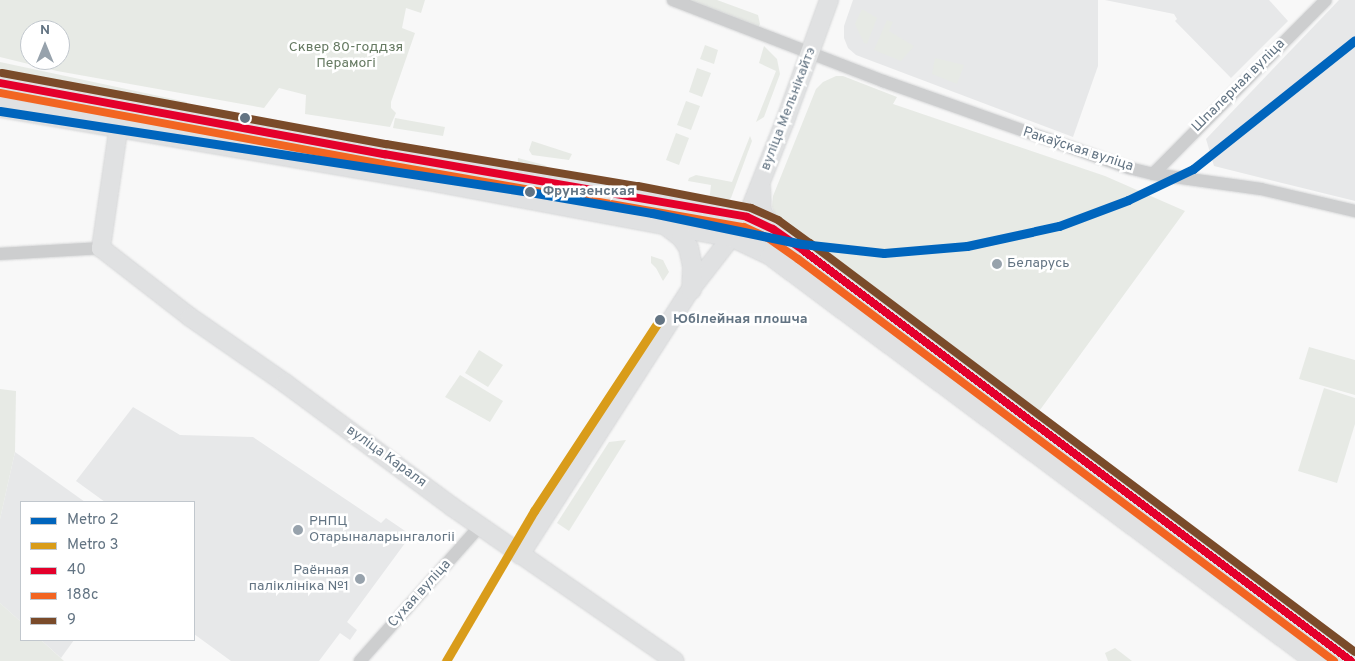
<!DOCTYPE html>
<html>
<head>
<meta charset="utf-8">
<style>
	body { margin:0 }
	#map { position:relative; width:1355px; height:661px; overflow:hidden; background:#f8f8f8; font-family:Overpass,sans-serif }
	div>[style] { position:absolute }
	.built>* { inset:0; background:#e7e8e9 }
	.green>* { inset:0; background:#e7eae5 }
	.roads { filter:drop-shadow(0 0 1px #d5d6d7) drop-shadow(0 0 1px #d5d6d7) }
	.minor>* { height:12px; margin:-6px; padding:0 6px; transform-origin:6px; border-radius:6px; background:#cdcecf }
	.secondary>* { height:18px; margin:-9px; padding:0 9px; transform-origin:9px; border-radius:9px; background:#e0e1e2 }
	.primary>* { height:19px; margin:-9.5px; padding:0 9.5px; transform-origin:9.5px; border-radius:9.5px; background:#e0e1e2 }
	.bus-1>* { height:8px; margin:-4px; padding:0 4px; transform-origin:4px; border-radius:4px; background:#e4002b }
	.bus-2>* { height:8px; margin:-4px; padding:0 4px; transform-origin:4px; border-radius:4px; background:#f26522 }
	.bus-3>* { height:8px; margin:-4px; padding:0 4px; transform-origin:4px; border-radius:4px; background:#7a4b2a }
	.metro-1>* { height:9px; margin:-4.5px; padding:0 4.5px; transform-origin:4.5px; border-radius:4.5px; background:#0065bd }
	.metro-2>* { height:9px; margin:-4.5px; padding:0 4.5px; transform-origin:4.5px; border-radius:4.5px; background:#d99c1a }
	.dots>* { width:14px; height:14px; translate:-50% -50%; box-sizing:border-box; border:2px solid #fff; border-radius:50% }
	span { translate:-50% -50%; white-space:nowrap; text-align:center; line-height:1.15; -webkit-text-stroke:5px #fff; paint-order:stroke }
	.park-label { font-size:14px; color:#667a62 }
	.street-label { font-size:14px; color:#637483 }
	.stop-label { font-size:14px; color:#637483; font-weight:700 }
	.left { translate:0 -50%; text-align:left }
	.poi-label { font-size:14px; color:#637483 }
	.right { translate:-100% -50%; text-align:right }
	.legend { position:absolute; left:20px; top:501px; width:175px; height:140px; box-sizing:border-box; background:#fff; border:1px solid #c1c7cd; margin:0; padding:6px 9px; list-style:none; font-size:15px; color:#637483 }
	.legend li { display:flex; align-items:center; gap:10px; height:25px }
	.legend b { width:25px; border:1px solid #c1c7cd }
	.north { position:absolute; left:20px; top:20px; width:50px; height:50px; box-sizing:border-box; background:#fff; border:1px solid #c1c7cd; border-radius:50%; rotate:0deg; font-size:14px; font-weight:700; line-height:20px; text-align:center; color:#637483 }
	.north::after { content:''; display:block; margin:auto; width:18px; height:22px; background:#97a2ac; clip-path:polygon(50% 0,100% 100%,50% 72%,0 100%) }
</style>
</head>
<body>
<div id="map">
	<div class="built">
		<div style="clip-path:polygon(853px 0,1098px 0,1098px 66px,1073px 137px,856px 55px,848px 48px,844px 38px,844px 26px)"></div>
		<div style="clip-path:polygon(1105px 0,1269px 0,1288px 21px,1231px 78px,1175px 21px,1177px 19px,1174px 14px)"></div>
		<div style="clip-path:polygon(1339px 0,1355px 0,1355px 201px,1214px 166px,1206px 139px)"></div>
		<div style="clip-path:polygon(133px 407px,180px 435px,253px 437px,381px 523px,386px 518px,411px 535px,347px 622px,357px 630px,350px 640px,340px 633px,319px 661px,231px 661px,194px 634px,194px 502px,105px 502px,76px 481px)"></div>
		<div style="clip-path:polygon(15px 452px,85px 502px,21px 502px,21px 622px,0 603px,0 519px)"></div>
		<div style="clip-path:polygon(41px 640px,74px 640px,61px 658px)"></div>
	</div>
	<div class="green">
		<div style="clip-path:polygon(evenodd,0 0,425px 0,421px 13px,406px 8px,402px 28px,415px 33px,391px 102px,391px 108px,396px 113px,390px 127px,305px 114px,306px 95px,279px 88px,264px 108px,57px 71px,0 57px,0 0,30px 30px,60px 30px,60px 60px,30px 60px,30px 30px)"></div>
		<div style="clip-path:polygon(688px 0,717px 0,758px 15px,760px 24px,758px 28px)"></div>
		<div style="clip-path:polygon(862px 9px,877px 18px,867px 44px,864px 43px,855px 24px)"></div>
		<div style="clip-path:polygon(887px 20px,893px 22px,889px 31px,914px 46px,901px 61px,874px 50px)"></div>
		<div style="clip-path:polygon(705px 45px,718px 50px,714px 64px,700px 59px)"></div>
		<div style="clip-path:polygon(764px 46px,777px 59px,780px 74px,764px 117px,756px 122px,776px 71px,759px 63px)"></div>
		<div style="clip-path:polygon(935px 58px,964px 65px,957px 84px,932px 74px)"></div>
		<div style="clip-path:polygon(0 62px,187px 102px,187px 105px,186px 108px,71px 86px,0 70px)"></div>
		<div style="clip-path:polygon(697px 68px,711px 73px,702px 97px,689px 92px)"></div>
		<div style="clip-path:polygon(836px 76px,843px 76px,897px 97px,893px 104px,1105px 176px,1185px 211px,1037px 414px,778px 221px,772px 207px,773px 196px,816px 89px,823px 82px)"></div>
		<div style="clip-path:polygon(686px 101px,700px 106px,691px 130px,677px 125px)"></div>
		<div style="clip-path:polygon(395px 118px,445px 127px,443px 136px,393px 128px)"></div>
		<div style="clip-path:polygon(676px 133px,689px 138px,679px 165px,666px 160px)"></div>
		<div style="clip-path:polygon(750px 136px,752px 141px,731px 198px,724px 203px,709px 202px,711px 185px,688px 181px,689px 178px,696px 175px,732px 182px)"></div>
		<div style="clip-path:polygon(532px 141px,572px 154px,569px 160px,532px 155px,529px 150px)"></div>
		<div style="clip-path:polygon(518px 158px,544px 165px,550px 168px,517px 168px)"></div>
		<div style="clip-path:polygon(651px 256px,663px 260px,669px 272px,663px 281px,656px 268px,651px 263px)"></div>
		<div style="clip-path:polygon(1309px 347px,1355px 360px,1355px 395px,1299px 379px)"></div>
		<div style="clip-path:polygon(479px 350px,503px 365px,488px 387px,465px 373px)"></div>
		<div style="clip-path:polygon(460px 375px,503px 401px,490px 422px,445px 397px)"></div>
		<div style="clip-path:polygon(1324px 388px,1355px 398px,1355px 424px,1337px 483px,1298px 471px)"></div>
		<div style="clip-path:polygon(0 389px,16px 391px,15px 452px,0 519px)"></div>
		<div style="clip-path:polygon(626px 440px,569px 531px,557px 523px,609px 442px)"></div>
		<div style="clip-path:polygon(0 603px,21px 622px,21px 640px,41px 640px,64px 661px,0 661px)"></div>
		<div style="clip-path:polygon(1115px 648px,1132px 661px,1108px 661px,1105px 653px)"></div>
	</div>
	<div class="roads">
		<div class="minor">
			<div style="left:673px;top:0;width:225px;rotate:21.1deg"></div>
			<div style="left:883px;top:81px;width:261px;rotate:19.5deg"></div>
			<div style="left:1129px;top:168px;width:25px;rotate:14deg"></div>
			<div style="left:1153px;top:174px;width:109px;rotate:7.9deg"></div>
			<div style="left:1261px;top:189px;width:97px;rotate:13.2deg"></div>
			<div style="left:1153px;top:174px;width:245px;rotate:-45.2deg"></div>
			<div style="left:0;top:254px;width:101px;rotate:-3.4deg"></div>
			<div style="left:360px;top:661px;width:181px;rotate:-48.4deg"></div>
		</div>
		<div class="secondary">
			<div style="left:122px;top:104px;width:146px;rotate:98.3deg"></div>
			<div style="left:101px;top:248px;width:113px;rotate:37.8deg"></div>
			<div style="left:190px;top:317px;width:116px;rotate:34.8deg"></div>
			<div style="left:285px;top:383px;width:207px;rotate:36.5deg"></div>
			<div style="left:451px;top:506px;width:272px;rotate:34.7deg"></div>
			<div style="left:520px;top:555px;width:316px;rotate:-57.3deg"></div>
			<div style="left:691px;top:289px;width:91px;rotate:-52.1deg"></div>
			<div style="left:747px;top:217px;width:103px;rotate:-68.4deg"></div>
			<div style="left:785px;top:121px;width:129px;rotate:-70deg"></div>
		</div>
		<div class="primary">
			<div style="left:0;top:83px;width:391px;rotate:10.5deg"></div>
			<div style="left:384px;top:154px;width:255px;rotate:9.5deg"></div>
			<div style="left:636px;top:196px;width:113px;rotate:10.7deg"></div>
			<div style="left:747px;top:217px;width:29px;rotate:25deg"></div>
			<div style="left:773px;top:229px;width:38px;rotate:35deg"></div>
			<div style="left:804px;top:251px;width:481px;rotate:37.1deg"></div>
			<div style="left:1188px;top:541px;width:202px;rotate:36.4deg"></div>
			<div style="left:0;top:107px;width:444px;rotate:9.7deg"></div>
			<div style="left:438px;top:182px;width:299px;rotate:10.6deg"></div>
			<div style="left:732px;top:237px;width:42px;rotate:25.3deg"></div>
			<div style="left:770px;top:255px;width:680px;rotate:36.68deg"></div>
			<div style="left:760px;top:186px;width:25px;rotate:88deg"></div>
			<div style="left:761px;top:211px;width:22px;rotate:56deg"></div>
			<div style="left:664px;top:224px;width:21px;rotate:37deg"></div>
			<div style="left:681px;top:237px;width:12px;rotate:55deg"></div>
			<div style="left:688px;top:247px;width:19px;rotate:78deg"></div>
			<div style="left:692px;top:266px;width:23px;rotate:92deg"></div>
		</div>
	</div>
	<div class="bus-1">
		<div style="left:0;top:83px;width:391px;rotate:10.5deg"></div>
		<div style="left:384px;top:154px;width:368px;rotate:9.8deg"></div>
		<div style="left:747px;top:217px;width:29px;rotate:25deg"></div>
		<div style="left:773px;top:229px;width:38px;rotate:35deg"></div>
		<div style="left:804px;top:251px;width:684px;rotate:36.85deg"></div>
	</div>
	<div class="bus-2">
		<div style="left:0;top:93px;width:389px;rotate:10.5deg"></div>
		<div style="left:382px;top:164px;width:367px;rotate:9.9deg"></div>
		<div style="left:744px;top:227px;width:26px;rotate:25deg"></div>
		<div style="left:768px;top:238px;width:37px;rotate:35deg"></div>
		<div style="left:798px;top:259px;width:670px;rotate:36.87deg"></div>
	</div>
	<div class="bus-3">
		<div style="left:2px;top:73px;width:391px;rotate:10.5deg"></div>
		<div style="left:386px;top:144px;width:255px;rotate:9.5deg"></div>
		<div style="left:638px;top:186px;width:115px;rotate:11deg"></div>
		<div style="left:751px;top:208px;width:30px;rotate:24deg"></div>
		<div style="left:778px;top:220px;width:39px;rotate:36deg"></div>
		<div style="left:810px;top:243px;width:681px;rotate:36.89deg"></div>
	</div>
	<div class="metro-1">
		<div style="left:0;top:111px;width:536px;rotate:8.69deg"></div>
		<div style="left:530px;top:192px;width:124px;rotate:9.8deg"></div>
		<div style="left:652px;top:213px;width:153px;rotate:11.7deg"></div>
		<div style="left:802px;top:244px;width:82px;rotate:6.3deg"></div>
		<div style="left:884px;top:253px;width:83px;rotate:-4.8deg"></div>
		<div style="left:967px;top:246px;width:94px;rotate:-12.3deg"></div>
		<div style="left:1059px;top:226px;width:74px;rotate:-20.6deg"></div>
		<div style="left:1128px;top:200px;width:72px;rotate:-25.5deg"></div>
		<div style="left:1193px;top:169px;width:207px;rotate:-38.5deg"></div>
	</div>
	<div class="metro-2">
		<div style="left:446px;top:661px;width:174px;rotate:-59.6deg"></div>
		<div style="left:534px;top:511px;width:230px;rotate:-56.7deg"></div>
	</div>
	<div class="dots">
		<div style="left:245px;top:118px;background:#637483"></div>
		<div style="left:530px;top:192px;background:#637483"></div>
		<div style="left:997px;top:264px;background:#97a2ac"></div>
		<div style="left:660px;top:320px;background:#637483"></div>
		<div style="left:298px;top:530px;background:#97a2ac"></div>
		<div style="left:360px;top:579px;background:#97a2ac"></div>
	</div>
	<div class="park-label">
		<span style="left:346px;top:56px">Сквер 80-годдзя<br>Перамогі</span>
	</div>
	<div class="street-label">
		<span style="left:1239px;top:86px;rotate:-45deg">Шпалерная вуліца</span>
		<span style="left:789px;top:109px;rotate:-69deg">вуліца Мельнікайтэ</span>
		<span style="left:1078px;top:150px;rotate:18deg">Ракаўская вуліца</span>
		<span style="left:386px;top:457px;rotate:36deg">вуліца Караля</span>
		<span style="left:420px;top:594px;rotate:-48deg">Сухая вуліца</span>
	</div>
	<div class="stop-label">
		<span class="left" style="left:543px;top:192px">Фрунзенская</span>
		<span class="left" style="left:673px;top:320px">Юбілейная плошча</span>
	</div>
	<div class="poi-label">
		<span class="left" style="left:1007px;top:264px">Беларусь</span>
		<span class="left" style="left:309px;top:530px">РНПЦ<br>Отарыналарынгалогіі</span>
		<span class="right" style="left:349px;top:579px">Раённая<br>паліклініка №1</span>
	</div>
	<ul class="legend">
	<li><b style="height:6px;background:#0065bd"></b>Metro 2</li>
	<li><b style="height:6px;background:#d99c1a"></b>Metro 3</li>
	<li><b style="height:6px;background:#e4002b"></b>40</li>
	<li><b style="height:6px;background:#f26522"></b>188с</li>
	<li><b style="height:6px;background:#7a4b2a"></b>9</li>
	</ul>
	<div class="north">N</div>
</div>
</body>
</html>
